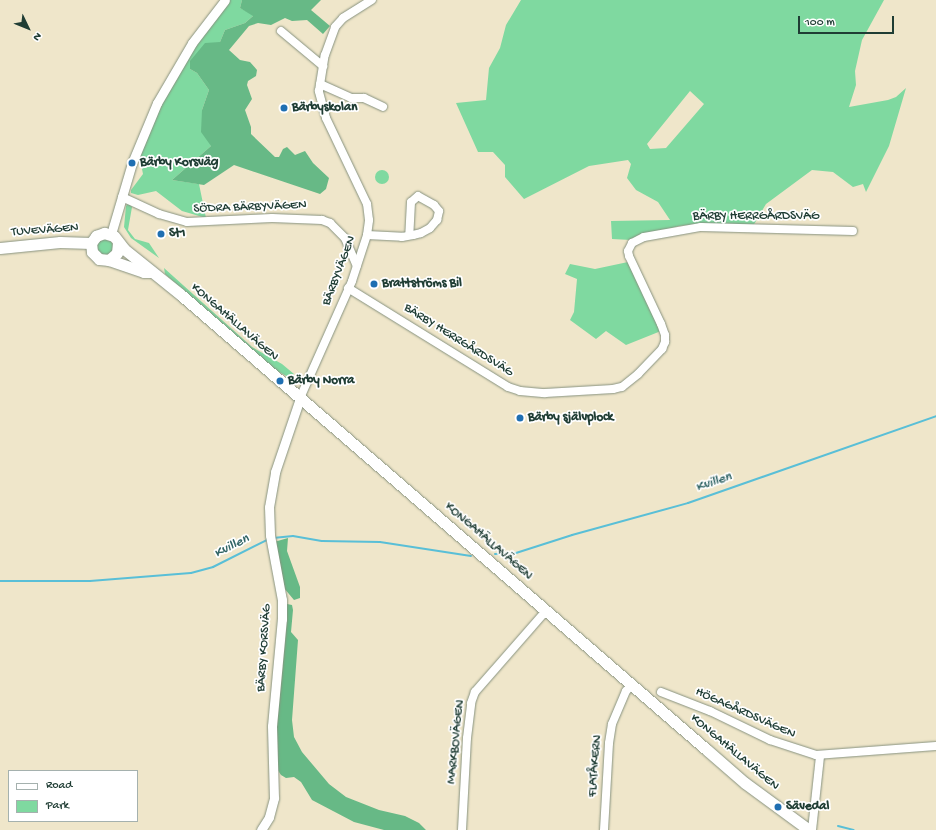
<!DOCTYPE html>
<html>
<head>
<meta charset="utf-8">
<style>
	body { margin:0 }
	#map { position:relative; width:936px; height:830px; overflow:hidden; background:#efe6ca; font-family:"Gochi Hand",sans-serif }
	div>[style] { position:absolute }
	.green>* { inset:0; background:#7fd9a0 }
	.round { border-radius:50% }
	.forest>* { inset:0; background:#67b986 }
	.stream>* { height:2px; margin:-1px; padding:0 1px; transform-origin:1px; border-radius:1px; background:#59bfd7 }
	.roads { filter:drop-shadow(0 0 1px #87927f) drop-shadow(0 0 1px #87927f) }
	.minor>* { height:8px; margin:-4px; padding:0 4px; transform-origin:4px; border-radius:4px; background:#fff }
	.tertiary>* { height:9px; margin:-4.5px; padding:0 4.5px; transform-origin:4.5px; border-radius:4.5px; background:#fff }
	.secondary>* { height:11px; margin:-5.5px; padding:0 5.5px; transform-origin:5.5px; border-radius:5.5px; background:#fff }
	.dots>* { width:11px; height:11px; translate:-50% -50%; box-sizing:border-box; border:2px solid #fff; border-radius:50% }
	span { translate:-50% -50%; white-space:nowrap; text-align:center; line-height:1.15; -webkit-text-stroke:3.5px #fff; paint-order:stroke }
	.poi-label { font-size:13px; color:#1f3d34; font-weight:700 }
	.left { translate:0 -50%; text-align:left }
	.street-label { font-size:13px; color:#1f3d34 }
	.water-label { font-size:14px; color:#306465; font-style:italic }
	.legend { position:absolute; left:8px; top:770px; width:130px; height:52px; box-sizing:border-box; background:#fff; border:1px solid #a5b1ae; margin:0; padding:5px 7px; list-style:none; font-size:12px; color:#1f3d34 }
	.legend li { display:flex; align-items:center; gap:8px; height:20px }
	.legend b { width:20px; border:1px solid #a5b1ae }
	.north { position:absolute; left:8px; top:8px; width:40px; height:40px; -webkit-text-stroke:3px #fff; paint-order:stroke; rotate:133deg; font-size:11px; font-weight:700; line-height:16px; text-align:center; color:#1f3d34 }
	.north::after { content:''; display:block; margin:auto; width:14px; height:18px; background:#1f3d34; clip-path:polygon(50% 0,100% 100%,50% 72%,0 100%) }
	.scale { position:absolute; left:798px; top:16px; width:96px; height:18px; box-sizing:border-box; border:2px solid #1f3d34; border-top:0; padding-left:5px; font-size:12px; line-height:14px; white-space:nowrap; color:#1f3d34; -webkit-text-stroke:3px #fff; paint-order:stroke }
</style>
</head>
<body>
<div id="map">
	<div class="green">
		<div style="clip-path:polygon(229px 0,242px 0,240px 8px,254px 15px,245px 23px,225px 30px,220px 42px,190px 69px,197px 73px,209px 90px,202px 110px,211px 146px,172px 180px,199px 184px,206px 218px,182px 211px,156px 191px,138px 195px,131px 193px,131px 190px,143px 174px,140px 159px,144px 142px,171px 85px,197px 42px)"></div>
		<div style="clip-path:polygon(evenodd,521px 0,884px 0,862px 40px,855px 71px,856px 85px,849px 107px,888px 100px,896px 97px,906px 88px,889px 146px,866px 192px,863px 184px,853px 187px,833px 172px,812px 170px,766px 204px,753px 226px,702px 224px,679px 226px,631px 240px,612px 239px,611px 221px,670px 220px,658px 202px,636px 190px,627px 178px,631px 164px,628px 160px,589px 166px,524px 199px,505px 177px,505px 165px,493px 152px,478px 152px,456px 103px,486px 100px,489px 68px,500px 48px,506px 25px,521px 0,690px 91px,704px 104px,666px 148px,650px 149px,647px 144px,690px 91px)"></div>
		<div class="round" style="left:375px;top:170px;width:14px;height:14px"></div>
		<div style="clip-path:polygon(129px 203px,132px 207px,128px 230px,135px 239px,149px 243px,159px 258px,131px 238px,124px 227px,126px 206px)"></div>
		<div class="round" style="left:97px;top:239px;width:16px;height:16px"></div>
		<div style="clip-path:polygon(628px 262px,661px 331px,626px 345px,606px 331px,596px 339px,570px 320px,574px 312px,577px 279px,565px 274px,570px 264px,595px 269px)"></div>
		<div style="clip-path:polygon(164px 268px,252px 347px,282px 364px,294px 374px,290px 378px,268px 366px,165px 274px)"></div>
	</div>
	<div class="forest">
		<div style="clip-path:polygon(242px 0,321px 0,311px 10px,330px 26px,323px 34px,307px 20px,292px 21px,285px 18px,271px 25px,258px 23px,249px 26px,229px 50px,240px 60px,250px 62px,257px 70px,256px 76px,248px 81px,247px 85px,252px 99px,245px 110px,251px 127px,251px 134px,275px 157px,279px 157px,283px 149px,287px 147px,295px 155px,305px 151px,313px 163px,329px 178px,326px 189px,320px 194px,234px 165px,204px 185px,172px 180px,211px 146px,201px 132px,202px 110px,209px 90px,197px 73px,190px 69px,190px 61px,205px 43px,220px 42px,225px 30px,245px 23px,253px 16px,240px 8px)"></div>
		<div style="clip-path:polygon(288px 538px,287px 551px,300px 587px,300px 598px,294px 600px,284px 588px,274px 542px)"></div>
		<div style="clip-path:polygon(287px 604px,292px 605px,293px 610px,291px 632px,298px 640px,292px 720px,294px 737px,302px 752px,329px 784px,346px 797px,379px 810px,405px 816px,419px 823px,426px 830px,384px 830px,354px 822px,312px 800px,301px 782px,294px 777px,286px 778px,281px 775px,277px 769px,275px 734px)"></div>
	</div>
	<div class="stream">
		<div style="left:273px;top:538px;width:20px;rotate:-6deg"></div>
		<div style="left:293px;top:536px;width:29px;rotate:10deg"></div>
		<div style="left:322px;top:541px;width:58px;rotate:1deg"></div>
		<div style="left:380px;top:542px;width:92px;rotate:8.7deg"></div>
		<div style="left:495px;top:554px;width:21px;rotate:-3deg"></div>
		<div style="left:516px;top:553px;width:59px;rotate:-17.8deg"></div>
		<div style="left:572px;top:535px;width:120px;rotate:-15.4deg"></div>
		<div style="left:688px;top:503px;width:263px;rotate:-19.3deg"></div>
		<div style="left:0;top:581px;width:90px"></div>
		<div style="left:90px;top:581px;width:101px;rotate:-4.5deg"></div>
		<div style="left:191px;top:573px;width:23px;rotate:-15deg"></div>
		<div style="left:213px;top:567px;width:60px;rotate:-26.6deg"></div>
		<div style="left:838px;top:826px;width:16px;rotate:14deg"></div>
	</div>
	<div class="roads">
		<div class="minor">
			<div style="left:281px;top:31px;width:55px;rotate:39.8deg"></div>
			<div style="left:320px;top:84px;width:34px;rotate:24deg"></div>
			<div style="left:351px;top:98px;width:13px"></div>
			<div style="left:364px;top:98px;width:21px;rotate:25deg"></div>
			<div style="left:122px;top:197px;width:41px;rotate:24.7deg"></div>
			<div style="left:159px;top:214px;width:29px;rotate:16deg"></div>
			<div style="left:187px;top:222px;width:85px;rotate:-2.7deg"></div>
			<div style="left:272px;top:218px;width:50px;rotate:2.3deg"></div>
			<div style="left:322px;top:220px;width:9px;rotate:21deg"></div>
			<div style="left:330px;top:223px;width:21px;rotate:45deg"></div>
			<div style="left:345px;top:238px;width:30px;rotate:67deg"></div>
			<div style="left:367px;top:235px;width:35px;rotate:3deg"></div>
			<div style="left:402px;top:237px;width:11px;rotate:-10deg"></div>
			<div style="left:413px;top:235px;width:8px;rotate:-14deg"></div>
			<div style="left:421px;top:233px;width:10px;rotate:-29deg"></div>
			<div style="left:430px;top:228px;width:11px;rotate:-49deg"></div>
			<div style="left:437px;top:220px;width:9px;rotate:-77deg"></div>
			<div style="left:439px;top:211px;width:8px;rotate:-130deg"></div>
			<div style="left:434px;top:205px;width:18px;rotate:-151deg"></div>
			<div style="left:418px;top:196px;width:9px;rotate:139deg"></div>
			<div style="left:411px;top:202px;width:33px;rotate:93deg"></div>
			<div style="left:348px;top:288px;width:188px;rotate:31.7deg"></div>
			<div style="left:508px;top:387px;width:13px;rotate:18deg"></div>
			<div style="left:520px;top:391px;width:25px;rotate:5deg"></div>
			<div style="left:545px;top:393px;width:68px;rotate:-3.4deg"></div>
			<div style="left:613px;top:389px;width:9px;rotate:-13deg"></div>
			<div style="left:622px;top:387px;width:21px;rotate:-39deg"></div>
			<div style="left:638px;top:374px;width:35px;rotate:-46deg"></div>
			<div style="left:662px;top:349px;width:8px;rotate:-67deg"></div>
			<div style="left:665px;top:342px;width:7px;rotate:-90deg"></div>
			<div style="left:665px;top:335px;width:12px;rotate:-110deg"></div>
			<div style="left:661px;top:324px;width:75px;rotate:-115.2deg"></div>
			<div style="left:629px;top:256px;width:5px;rotate:-101deg"></div>
			<div style="left:628px;top:251px;width:9px;rotate:-63deg"></div>
			<div style="left:632px;top:243px;width:13px;rotate:-27deg"></div>
			<div style="left:644px;top:237px;width:58px;rotate:-10deg"></div>
			<div style="left:701px;top:227px;width:152px;rotate:1.5deg"></div>
			<div style="left:300px;top:398px;width:128px;rotate:-66deg"></div>
			<div style="left:352px;top:281px;width:48px;rotate:-71.9deg"></div>
			<div style="left:367px;top:235px;width:15px;rotate:-82deg"></div>
			<div style="left:369px;top:220px;width:16px;rotate:-97deg"></div>
			<div style="left:367px;top:204px;width:95px;rotate:-115.5deg"></div>
			<div style="left:326px;top:118px;width:28px;rotate:-105deg"></div>
			<div style="left:319px;top:91px;width:36px;rotate:-81deg"></div>
			<div style="left:325px;top:55px;width:30px;rotate:-70deg"></div>
			<div style="left:335px;top:27px;width:12px;rotate:-48deg"></div>
			<div style="left:343px;top:18px;width:34px;rotate:-32deg"></div>
			<div style="left:661px;top:692px;width:53px;rotate:21.2deg"></div>
			<div style="left:710px;top:711px;width:67px;rotate:25.8deg"></div>
			<div style="left:770px;top:740px;width:48px;rotate:18.1deg"></div>
			<div style="left:816px;top:755px;width:120px;rotate:-4.3deg"></div>
			<div style="left:462px;top:830px;width:92px;rotate:-86.9deg"></div>
			<div style="left:467px;top:738px;width:35px;rotate:-83deg"></div>
			<div style="left:471px;top:703px;width:12px;rotate:-70deg"></div>
			<div style="left:475px;top:692px;width:108px;rotate:-48.8deg"></div>
			<div style="left:604px;top:830px;width:87px;rotate:-86.7deg"></div>
			<div style="left:609px;top:743px;width:19px;rotate:-81deg"></div>
			<div style="left:612px;top:724px;width:36px;rotate:-67deg"></div>
			<div style="left:626px;top:691px;width:8px;rotate:-45deg"></div>
			<div style="left:812px;top:830px;width:74px;rotate:-83.8deg"></div>
		</div>
		<div class="tertiary">
			<div style="left:111px;top:234px;width:74px;rotate:-73.5deg"></div>
			<div style="left:132px;top:163px;width:65px;rotate:-67.4deg"></div>
			<div style="left:157px;top:103px;width:69px;rotate:-59.7deg"></div>
			<div style="left:192px;top:43px;width:54px;rotate:-52.5deg"></div>
			<div style="left:261px;top:830px;width:15px;rotate:-58deg"></div>
			<div style="left:269px;top:817px;width:20px;rotate:-75deg"></div>
			<div style="left:274px;top:798px;width:72px;rotate:-91.6deg"></div>
			<div style="left:272px;top:726px;width:107px;rotate:-84.7deg"></div>
			<div style="left:282px;top:619px;width:19px;rotate:-90deg"></div>
			<div style="left:282px;top:600px;width:66px;rotate:-100.5deg"></div>
			<div style="left:270px;top:535px;width:28px;rotate:-92deg"></div>
			<div style="left:269px;top:507px;width:36px;rotate:-80deg"></div>
			<div style="left:275px;top:472px;width:78px;rotate:-71.3deg"></div>
		</div>
		<div class="secondary">
			<div style="left:118px;top:243px;width:10px;rotate:96deg"></div>
			<div style="left:117px;top:253px;width:11px;rotate:139deg"></div>
			<div style="left:109px;top:260px;width:10px;rotate:-174deg"></div>
			<div style="left:99px;top:259px;width:10px;rotate:-135deg"></div>
			<div style="left:92px;top:252px;width:9px;rotate:-96deg"></div>
			<div style="left:91px;top:243px;width:9px;rotate:-54deg"></div>
			<div style="left:96px;top:236px;width:9px;rotate:-21deg"></div>
			<div style="left:104px;top:233px;width:10px;rotate:17deg"></div>
			<div style="left:114px;top:236px;width:16px;rotate:52deg"></div>
			<div style="left:124px;top:249px;width:72px;rotate:38.8deg"></div>
			<div style="left:180px;top:294px;width:697px;rotate:40.87deg"></div>
			<div style="left:707px;top:750px;width:50px;rotate:41deg"></div>
			<div style="left:745px;top:783px;width:79px;rotate:36.3deg"></div>
			<div style="left:0;top:248px;width:60px;rotate:-5.7deg"></div>
			<div style="left:60px;top:242px;width:31px;rotate:2deg"></div>
			<div style="left:109px;top:260px;width:37px;rotate:19deg"></div>
			<div style="left:144px;top:272px;width:7px"></div>
		</div>
	</div>
	<div class="dots">
		<div style="left:284px;top:108px;background:#1f6fb2"></div>
		<div style="left:132px;top:163px;background:#1f6fb2"></div>
		<div style="left:161px;top:234px;background:#1f6fb2"></div>
		<div style="left:374px;top:284px;background:#1f6fb2"></div>
		<div style="left:280px;top:381px;background:#1f6fb2"></div>
		<div style="left:520px;top:418px;background:#1f6fb2"></div>
		<div style="left:778px;top:807px;background:#1f6fb2"></div>
	</div>
	<div class="poi-label">
		<span class="left" style="left:292px;top:108px">Bärbyskolan</span>
		<span class="left" style="left:140px;top:163px">Bärby Korsväg</span>
		<span class="left" style="left:169px;top:234px">St1</span>
		<span class="left" style="left:382px;top:284px">Brattströms Bil</span>
		<span class="left" style="left:288px;top:381px">Bärby Norra</span>
		<span class="left" style="left:528px;top:418px">Bärby självplock</span>
		<span class="left" style="left:786px;top:807px">Sävedal</span>
	</div>
	<div class="street-label">
		<span style="left:250px;top:208px;rotate:-2deg">SÖDRA BÄRBYVÄGEN</span>
		<span style="left:756px;top:217px">BÄRBY HERRGÅRDSVÄG</span>
		<span style="left:45px;top:231px;rotate:-4deg">TUVEVÄGEN</span>
		<span style="left:340px;top:271px;rotate:-69deg">BÄRBYVÄGEN</span>
		<span style="left:234px;top:323px;rotate:41deg">KONGAHÄLLAVÄGEN</span>
		<span style="left:458px;top:341px;rotate:32deg">BÄRBY HERRGÅRDSVÄG</span>
		<span style="left:488px;top:542px;rotate:41deg">KONGAHÄLLAVÄGEN</span>
		<span style="left:265px;top:648px;rotate:-86deg">BÄRBY KORSVÄG</span>
		<span style="left:745px;top:714px;rotate:24deg">HÖGAGÅRDSVÄGEN</span>
		<span style="left:457px;top:742px;rotate:-84deg">MARKBOVÄGEN</span>
		<span style="left:734px;top:753px;rotate:40deg">KONGAHÄLLAVÄGEN</span>
		<span style="left:596px;top:766px;rotate:-85deg">FLATÅKERN</span>
	</div>
	<div class="water-label">
		<span style="left:714px;top:483px;rotate:-19deg">Kvillen</span>
		<span style="left:232px;top:547px;rotate:-27deg">Kvillen</span>
	</div>
	<ul class="legend">
	<li><b style="height:5px;background:#fff"></b>Road</li>
	<li><b style="height:11px;background:#7fd9a0"></b>Park</li>
	</ul>
	<div class="north">N</div>
	<div class="scale">100 m</div>
</div>
</body>
</html>
